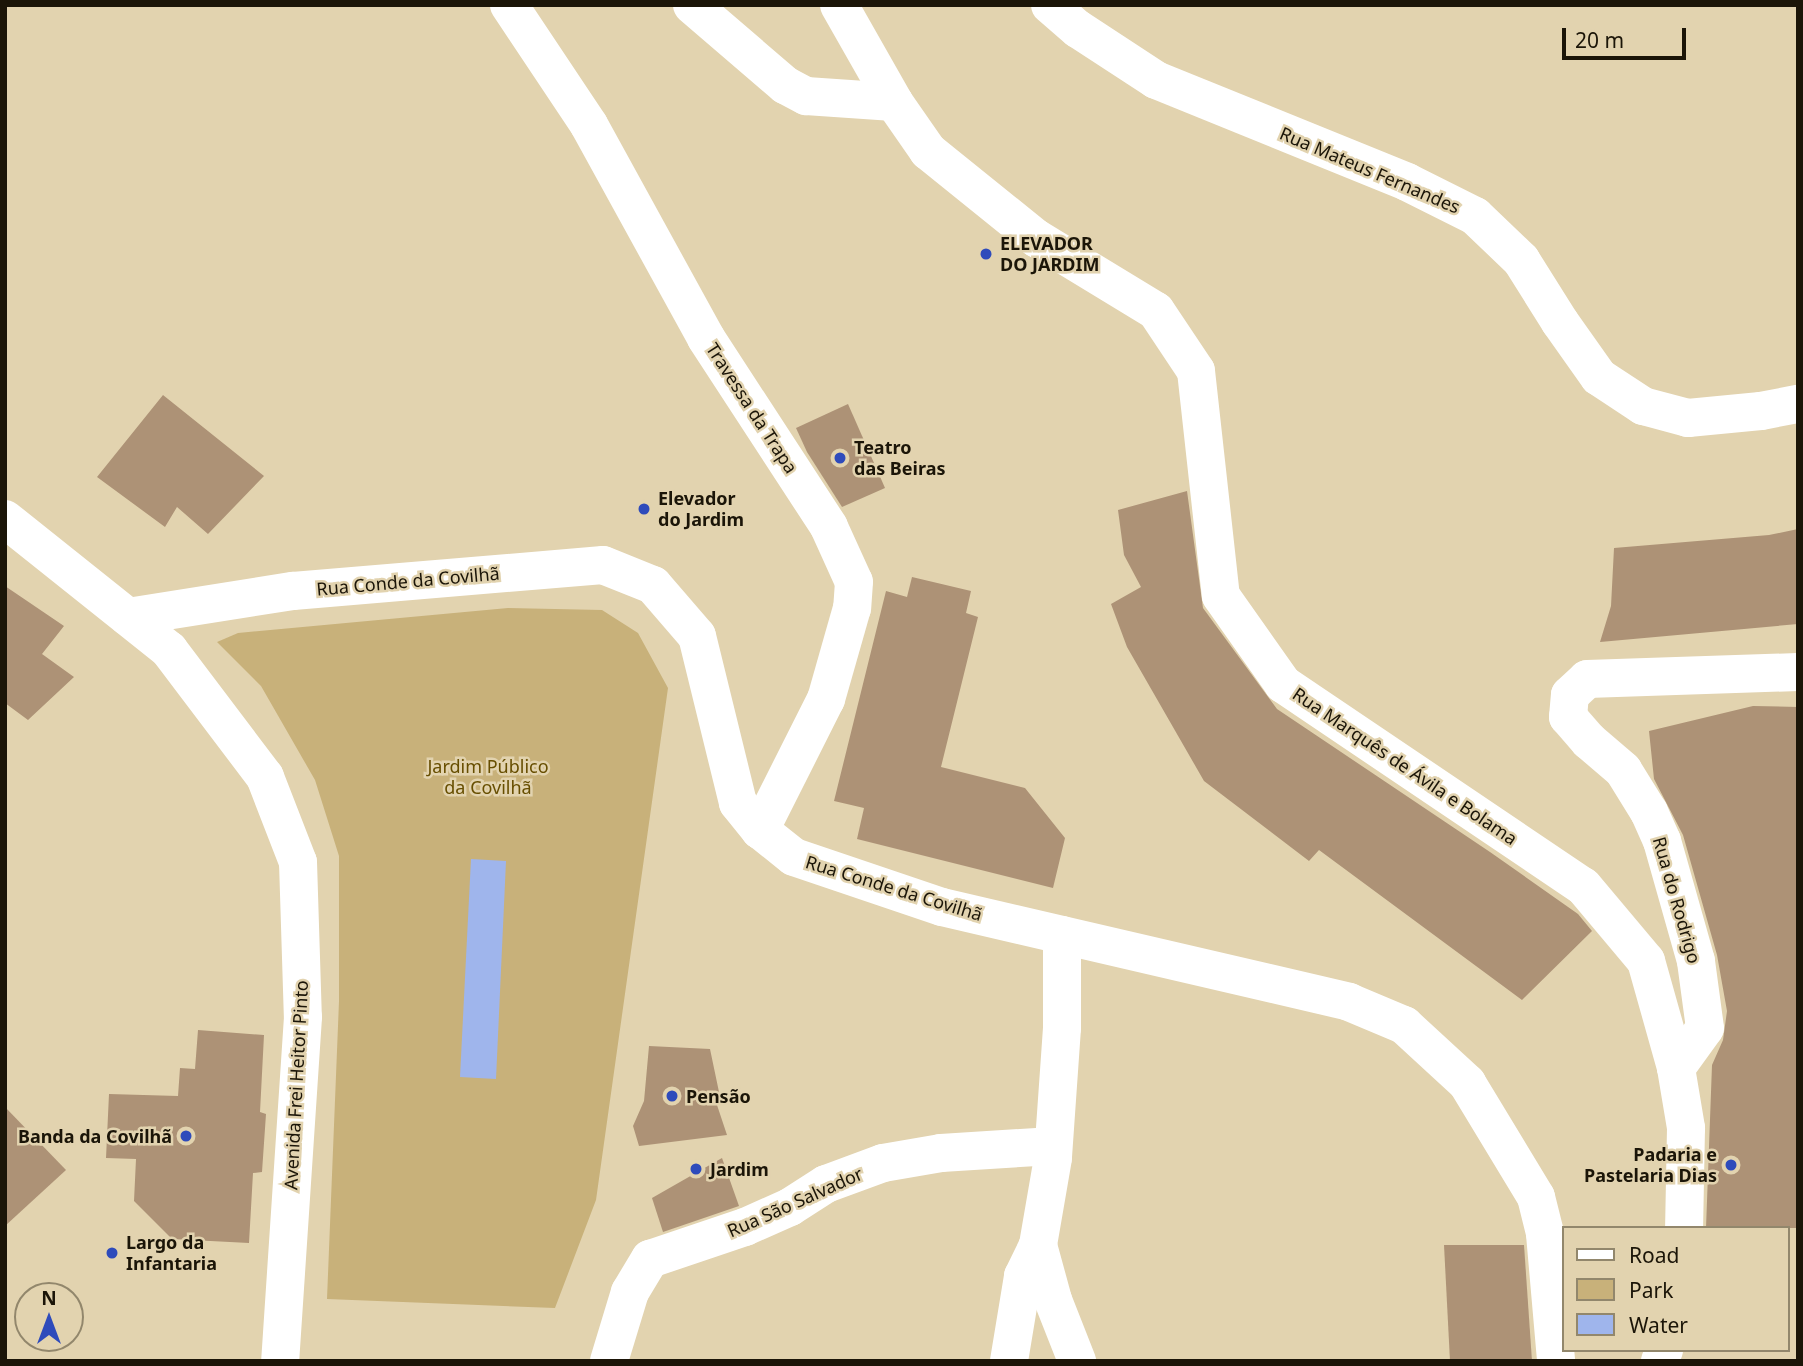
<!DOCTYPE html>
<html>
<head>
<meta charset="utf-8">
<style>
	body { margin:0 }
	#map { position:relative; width:1803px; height:1366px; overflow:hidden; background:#e2d3af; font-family:"Noto Sans",sans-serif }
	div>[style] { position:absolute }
	.green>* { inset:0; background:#c8b17a }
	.water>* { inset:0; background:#9fb5ec }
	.building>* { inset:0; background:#ad9276 }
	.street>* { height:38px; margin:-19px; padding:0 19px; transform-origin:19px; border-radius:19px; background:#fff }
	.secondary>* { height:38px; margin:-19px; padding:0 19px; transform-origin:19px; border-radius:19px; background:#fff }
	.dots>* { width:19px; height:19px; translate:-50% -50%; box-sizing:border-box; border:4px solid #e2d3af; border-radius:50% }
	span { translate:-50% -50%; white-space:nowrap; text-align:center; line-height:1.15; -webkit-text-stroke:5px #e2d3af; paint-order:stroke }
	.street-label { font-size:18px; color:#1b1508 }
	.poi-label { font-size:18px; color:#1b1508; font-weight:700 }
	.left { translate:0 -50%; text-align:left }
	.right { translate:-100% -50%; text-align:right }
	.park-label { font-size:18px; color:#674e00 }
	.frame { position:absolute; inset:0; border:7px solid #1b1508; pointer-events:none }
	.legend { position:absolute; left:1562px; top:1226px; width:228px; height:126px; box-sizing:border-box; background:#e2d3af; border:2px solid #92876c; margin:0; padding:9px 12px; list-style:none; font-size:21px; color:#1b1508 }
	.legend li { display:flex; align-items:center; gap:14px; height:35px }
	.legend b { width:35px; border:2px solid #92876c }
	.north { position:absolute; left:14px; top:1282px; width:70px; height:70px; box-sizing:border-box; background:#e2d3af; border:2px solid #92876c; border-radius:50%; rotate:0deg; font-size:19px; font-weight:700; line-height:28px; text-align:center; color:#1b1508 }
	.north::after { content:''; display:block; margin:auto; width:24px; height:32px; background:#2e4bbb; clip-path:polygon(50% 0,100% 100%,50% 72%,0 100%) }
	.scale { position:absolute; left:1562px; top:28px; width:124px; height:32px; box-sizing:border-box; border:4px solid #1b1508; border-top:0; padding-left:9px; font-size:21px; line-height:24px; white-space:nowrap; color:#1b1508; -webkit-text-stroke:5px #e2d3af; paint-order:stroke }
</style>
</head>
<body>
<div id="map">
	<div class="green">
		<div style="clip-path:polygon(508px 608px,602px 610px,638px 633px,668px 688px,596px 1200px,555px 1308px,327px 1299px,339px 1001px,339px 856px,315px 780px,261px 686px,217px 642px,238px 633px)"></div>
	</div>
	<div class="water">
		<div style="clip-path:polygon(471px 859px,506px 861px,496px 1079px,460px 1077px)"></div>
	</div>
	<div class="building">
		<div style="clip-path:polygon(163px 395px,264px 476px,208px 534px,177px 507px,165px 527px,97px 477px)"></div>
		<div style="clip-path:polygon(848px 404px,885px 488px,842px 507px,807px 452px,796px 428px)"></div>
		<div style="clip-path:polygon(1187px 491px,1203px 608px,1277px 709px,1490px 852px,1578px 914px,1592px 931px,1522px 1000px,1319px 850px,1309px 861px,1204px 781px,1127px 647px,1111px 604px,1141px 587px,1124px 555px,1118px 510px)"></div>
		<div style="clip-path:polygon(1798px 529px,1798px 624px,1600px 642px,1611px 606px,1614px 548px,1769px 535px)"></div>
		<div style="clip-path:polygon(912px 577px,971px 591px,966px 613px,978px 617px,941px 767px,1025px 788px,1065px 838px,1053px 888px,857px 839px,864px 808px,834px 801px,886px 591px,907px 597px)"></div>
		<div style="clip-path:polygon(5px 586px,64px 626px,42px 654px,74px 677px,28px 720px,5px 703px)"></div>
		<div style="clip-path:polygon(1753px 706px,1798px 707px,1798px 1228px,1706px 1228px,1712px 1065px,1723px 1040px,1727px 1011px,1717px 955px,1683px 835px,1654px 779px,1649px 731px)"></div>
		<div style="clip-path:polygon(198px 1030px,264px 1035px,260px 1112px,266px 1114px,262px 1172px,253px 1173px,249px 1243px,172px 1239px,134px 1201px,136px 1159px,106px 1158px,109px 1094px,178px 1096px,180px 1068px,195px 1069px)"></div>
		<div style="clip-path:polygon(649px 1046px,710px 1049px,719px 1092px,713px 1093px,727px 1135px,639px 1146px,633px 1126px,644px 1101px)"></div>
		<div style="clip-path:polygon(5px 1107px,66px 1170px,5px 1226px)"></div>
		<div style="clip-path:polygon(722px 1158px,739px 1206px,663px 1232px,652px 1198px)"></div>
		<div style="clip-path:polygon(1444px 1245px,1524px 1245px,1532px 1361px,1450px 1361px)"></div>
	</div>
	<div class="street">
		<div style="left:509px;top:5px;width:144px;rotate:56.3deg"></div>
		<div style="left:589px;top:125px;width:243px;rotate:61.2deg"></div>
		<div style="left:706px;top:338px;width:225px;rotate:56.9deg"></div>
		<div style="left:829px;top:527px;width:60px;rotate:65.6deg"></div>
		<div style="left:854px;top:582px;width:26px;rotate:94deg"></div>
		<div style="left:852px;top:608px;width:95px;rotate:105.9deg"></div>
		<div style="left:826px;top:699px;width:147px;rotate:116.7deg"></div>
		<div style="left:692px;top:5px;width:123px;rotate:40.7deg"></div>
		<div style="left:785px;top:85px;width:24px;rotate:28deg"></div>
		<div style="left:806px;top:96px;width:88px;rotate:3.9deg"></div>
		<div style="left:1050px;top:5px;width:37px;rotate:41deg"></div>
		<div style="left:1078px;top:29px;width:93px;rotate:33.2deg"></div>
		<div style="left:1156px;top:80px;width:271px;rotate:22.1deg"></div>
		<div style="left:1407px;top:182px;width:76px;rotate:26.6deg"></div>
		<div style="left:1475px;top:216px;width:64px;rotate:43.7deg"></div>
		<div style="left:1521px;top:260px;width:73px;rotate:57.8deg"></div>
		<div style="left:1560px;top:322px;width:67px;rotate:54.7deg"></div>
		<div style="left:1599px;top:377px;width:53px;rotate:33.4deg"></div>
		<div style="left:1643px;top:406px;width:47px;rotate:14.9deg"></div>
		<div style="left:1688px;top:418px;width:73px;rotate:-5.5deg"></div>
		<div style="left:1761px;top:411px;width:38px;rotate:-11deg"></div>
		<div style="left:5px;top:519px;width:210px;rotate:38.6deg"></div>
		<div style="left:169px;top:650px;width:159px;rotate:52.9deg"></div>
		<div style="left:265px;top:777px;width:91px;rotate:68.8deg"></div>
		<div style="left:298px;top:862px;width:155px;rotate:88.2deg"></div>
		<div style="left:303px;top:1017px;width:345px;rotate:93.8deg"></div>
		<div style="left:128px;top:617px;width:167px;rotate:-9deg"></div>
		<div style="left:293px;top:591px;width:311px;rotate:-4.8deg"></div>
		<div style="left:603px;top:565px;width:54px;rotate:21.8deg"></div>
		<div style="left:653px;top:585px;width:67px;rotate:49.2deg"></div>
		<div style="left:697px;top:636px;width:172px;rotate:76.2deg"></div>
		<div style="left:738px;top:803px;width:35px;rotate:51deg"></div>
		<div style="left:760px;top:830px;width:43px;rotate:38.5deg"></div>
		<div style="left:794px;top:857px;width:156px;rotate:18.7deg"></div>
		<div style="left:942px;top:907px;width:418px;rotate:13.1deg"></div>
		<div style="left:1349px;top:1002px;width:60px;rotate:22.7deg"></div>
		<div style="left:1404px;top:1025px;width:86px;rotate:42.6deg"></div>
		<div style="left:1467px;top:1083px;width:133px;rotate:58.8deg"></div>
		<div style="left:1536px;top:1197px;width:38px;rotate:76deg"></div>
		<div style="left:1545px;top:1234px;width:127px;rotate:85deg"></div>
		<div style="left:1062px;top:935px;width:93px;rotate:90deg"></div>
		<div style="left:1062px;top:1028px;width:130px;rotate:94deg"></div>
		<div style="left:1053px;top:1158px;width:88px;rotate:99.8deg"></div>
		<div style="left:1038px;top:1245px;width:57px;rotate:74.7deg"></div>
		<div style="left:1053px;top:1300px;width:66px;rotate:68.5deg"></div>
		<div style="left:1676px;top:1068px;width:49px;rotate:-54.1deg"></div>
		<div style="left:1705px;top:1028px;width:68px;rotate:-97.7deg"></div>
		<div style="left:1696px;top:961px;width:125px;rotate:-105.8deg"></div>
		<div style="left:1662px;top:841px;width:32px;rotate:-114deg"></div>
		<div style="left:1649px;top:812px;width:49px;rotate:-121.8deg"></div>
		<div style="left:1623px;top:770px;width:45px;rotate:-139.5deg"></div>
		<div style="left:1589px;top:741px;width:32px;rotate:-131deg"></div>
		<div style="left:1568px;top:717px;width:22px;rotate:-85deg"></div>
		<div style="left:1570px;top:695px;width:23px;rotate:-43deg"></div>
		<div style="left:1587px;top:679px;width:211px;rotate:-1.9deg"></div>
		<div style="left:609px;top:1361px;width:72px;rotate:-73.1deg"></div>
		<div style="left:630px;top:1292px;width:39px;rotate:-59deg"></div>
		<div style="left:650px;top:1259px;width:100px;rotate:-18.6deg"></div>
		<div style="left:745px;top:1227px;width:49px;rotate:-24deg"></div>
		<div style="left:790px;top:1207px;width:43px;rotate:-32.6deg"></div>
		<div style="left:826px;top:1184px;width:61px;rotate:-20.2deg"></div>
		<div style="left:883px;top:1163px;width:59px;rotate:-9.8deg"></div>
		<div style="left:941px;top:1153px;width:112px;rotate:-3.6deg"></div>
		<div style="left:1009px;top:1361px;width:86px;rotate:-80.6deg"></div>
		<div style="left:1023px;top:1276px;width:34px;rotate:-64deg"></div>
	</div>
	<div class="secondary">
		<div style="left:839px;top:5px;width:112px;rotate:60.4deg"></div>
		<div style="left:894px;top:102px;width:60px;rotate:55.2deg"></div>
		<div style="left:928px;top:151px;width:139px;rotate:38.9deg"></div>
		<div style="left:1036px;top:238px;width:140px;rotate:31.3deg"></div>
		<div style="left:1156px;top:311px;width:72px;rotate:56.3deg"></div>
		<div style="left:1196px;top:371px;width:226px;rotate:83.7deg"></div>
		<div style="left:1221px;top:596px;width:108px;rotate:54.8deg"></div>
		<div style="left:1283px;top:684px;width:362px;rotate:34deg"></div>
		<div style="left:1583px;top:886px;width:98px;rotate:50deg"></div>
		<div style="left:1646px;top:961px;width:111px;rotate:74.3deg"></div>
		<div style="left:1676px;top:1068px;width:61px;rotate:80.5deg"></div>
		<div style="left:1686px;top:1128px;width:100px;rotate:91.1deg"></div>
		<div style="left:1660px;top:1361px;width:12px;rotate:-70deg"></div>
	</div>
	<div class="dots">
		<div style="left:986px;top:254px;background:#2e4bbb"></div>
		<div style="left:840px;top:458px;background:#2e4bbb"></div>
		<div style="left:644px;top:509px;background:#2e4bbb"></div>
		<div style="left:672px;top:1096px;background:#2e4bbb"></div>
		<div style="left:186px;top:1136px;background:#2e4bbb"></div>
		<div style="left:1731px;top:1165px;background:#2e4bbb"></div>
		<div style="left:696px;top:1169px;background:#2e4bbb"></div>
		<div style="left:112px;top:1253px;background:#2e4bbb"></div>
	</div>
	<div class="street-label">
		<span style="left:1370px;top:170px;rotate:23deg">Rua Mateus Fernandes</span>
		<span style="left:752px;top:408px;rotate:57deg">Travessa da Trapa</span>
		<span style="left:408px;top:581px;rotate:-5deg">Rua Conde da Covilhã</span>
		<span style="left:1405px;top:766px;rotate:34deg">Rua Marquês de Ávila e Bolama</span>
		<span style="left:894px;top:888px;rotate:17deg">Rua Conde da Covilhã</span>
		<span style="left:1677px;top:900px;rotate:74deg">Rua do Rodrigo</span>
		<span style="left:296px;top:1085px;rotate:-87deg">Avenida Frei Heitor Pinto</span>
		<span style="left:795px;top:1202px;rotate:-24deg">Rua São Salvador</span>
	</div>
	<div class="poi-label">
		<span class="left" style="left:1000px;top:254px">ELEVADOR<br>DO JARDIM</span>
		<span class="left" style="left:854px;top:458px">Teatro<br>das Beiras</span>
		<span class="left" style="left:658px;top:509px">Elevador<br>do Jardim</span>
		<span class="left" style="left:686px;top:1096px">Pensão</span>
		<span class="right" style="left:172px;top:1136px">Banda da Covilhã</span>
		<span class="right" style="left:1717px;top:1165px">Padaria e<br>Pastelaria Dias</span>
		<span class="left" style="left:710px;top:1169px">Jardim</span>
		<span class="left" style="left:126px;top:1253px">Largo da<br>Infantaria</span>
	</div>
	<div class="park-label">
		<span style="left:488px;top:777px">Jardim Público<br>da Covilhã</span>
	</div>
	<div class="frame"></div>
	<ul class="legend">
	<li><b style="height:9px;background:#fff"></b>Road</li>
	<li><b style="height:19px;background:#c8b17a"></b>Park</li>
	<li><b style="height:19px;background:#9fb5ec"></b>Water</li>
	</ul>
	<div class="north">N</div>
	<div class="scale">20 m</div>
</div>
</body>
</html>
